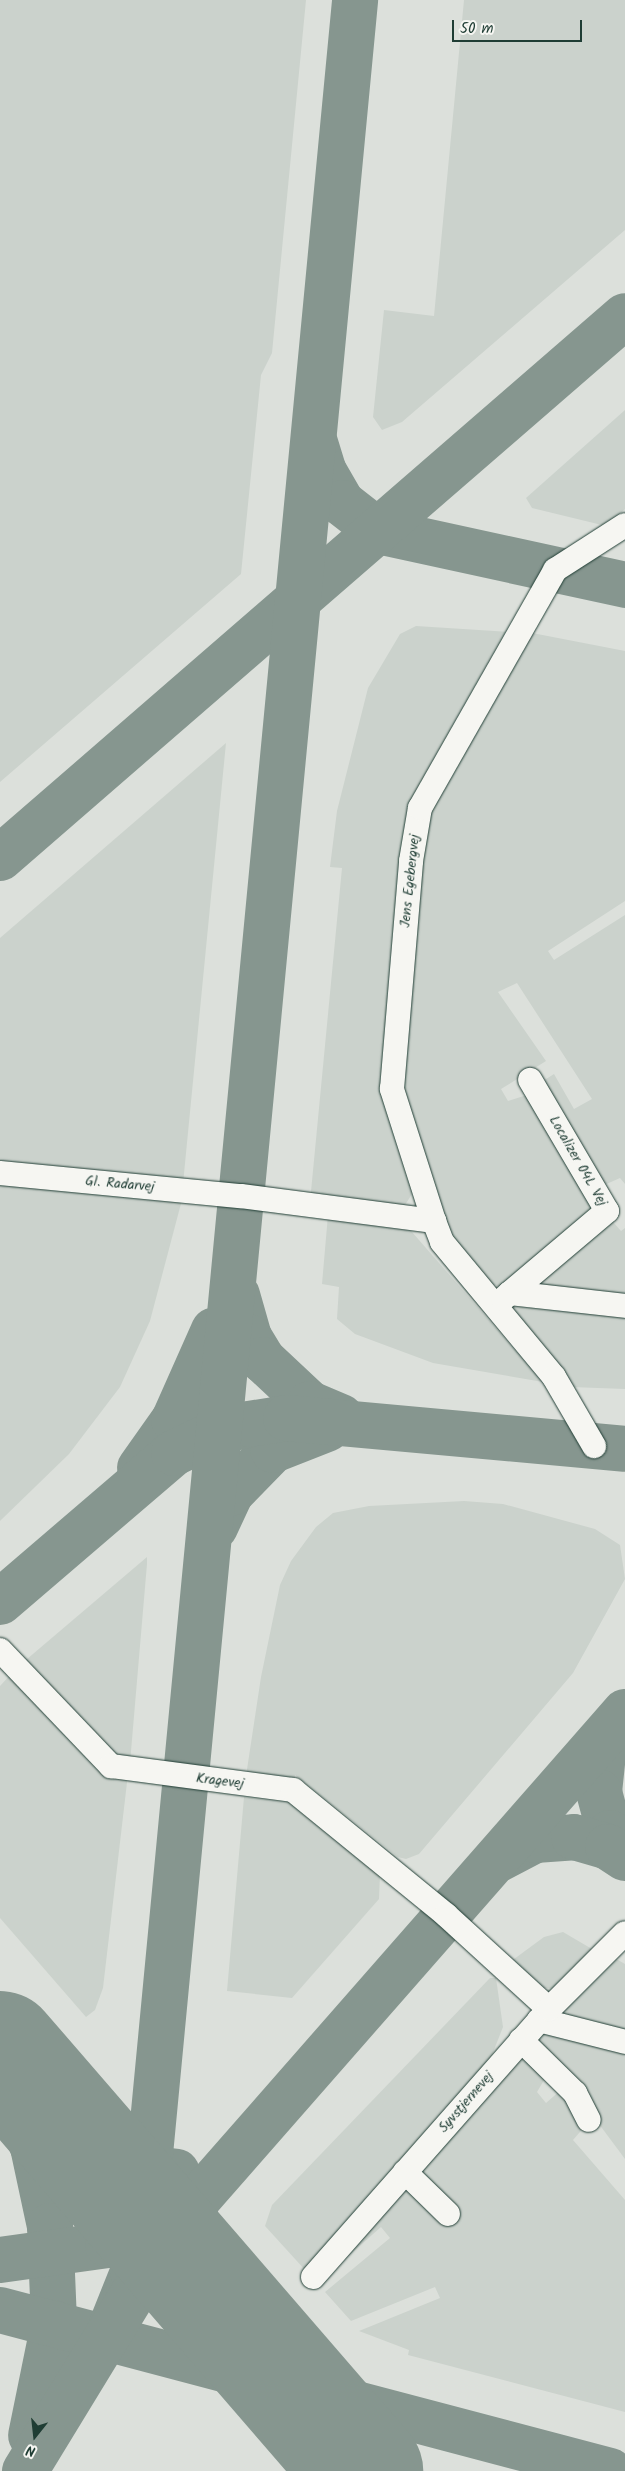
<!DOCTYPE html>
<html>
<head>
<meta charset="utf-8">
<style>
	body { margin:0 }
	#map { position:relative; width:625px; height:2471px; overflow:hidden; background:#edefea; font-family:Kalam,sans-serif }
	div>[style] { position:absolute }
	.built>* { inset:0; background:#dce0db }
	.green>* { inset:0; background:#cbd2cc }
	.taxiway>* { height:46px; margin:-23px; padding:0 23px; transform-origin:23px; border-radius:23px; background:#86968f }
	.runway>* { height:118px; margin:-59px; padding:0 59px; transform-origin:59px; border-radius:59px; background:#86968f }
	.roads { filter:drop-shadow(0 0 1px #1f3d34) drop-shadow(0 0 1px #1f3d34) }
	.minor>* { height:24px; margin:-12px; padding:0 12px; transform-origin:12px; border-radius:12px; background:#f6f6f2 }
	span { translate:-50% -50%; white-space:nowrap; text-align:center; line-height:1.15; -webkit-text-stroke:4px #f6f6f2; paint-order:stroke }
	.street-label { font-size:14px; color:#1f3d34 }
	.north { position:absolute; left:10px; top:2411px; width:50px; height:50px; -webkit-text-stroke:4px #f6f6f2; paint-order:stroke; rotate:196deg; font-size:14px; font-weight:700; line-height:20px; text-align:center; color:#1f3d34 }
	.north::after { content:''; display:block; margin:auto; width:18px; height:22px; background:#1f3d34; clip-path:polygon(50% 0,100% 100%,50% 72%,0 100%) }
	.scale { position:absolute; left:452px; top:20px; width:130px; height:22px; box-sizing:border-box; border:2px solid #1f3d34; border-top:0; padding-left:6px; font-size:15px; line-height:18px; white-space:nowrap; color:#1f3d34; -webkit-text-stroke:4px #f6f6f2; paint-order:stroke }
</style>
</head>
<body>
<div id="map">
	<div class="built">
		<div style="clip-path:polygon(0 0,625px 0,625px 2471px,0 2471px)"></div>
	</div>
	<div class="green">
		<div style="clip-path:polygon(0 0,306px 0,272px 353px,261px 375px,241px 574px,0 782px)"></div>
		<div style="clip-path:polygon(464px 0,625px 0,625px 230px,402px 422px,382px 430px,373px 417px,384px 310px,434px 316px)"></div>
		<div style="clip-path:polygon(625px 410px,625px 509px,606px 526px,532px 508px,526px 498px)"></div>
		<div style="clip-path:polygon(416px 626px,510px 632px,416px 796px,387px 1077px,413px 1183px,412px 1194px,405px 1205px,389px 1210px,310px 1202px,342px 868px,330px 867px,337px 811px,368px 688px,400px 634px)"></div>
		<div style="clip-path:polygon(527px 632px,625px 651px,625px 901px,548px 951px,554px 960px,625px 915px,625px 1184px,620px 1178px,602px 1186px,543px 1081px,554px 1074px,574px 1109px,592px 1099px,517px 983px,498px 992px,546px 1061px,501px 1089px,508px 1101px,530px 1094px,596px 1206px,507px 1289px,483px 1281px,445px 1226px,399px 1088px,428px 804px)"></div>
		<div style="clip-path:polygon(226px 743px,183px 1184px,0 1170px,0 938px)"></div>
		<div style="clip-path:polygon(0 1178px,183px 1196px,150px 1321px,120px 1387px,69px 1454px,0 1521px)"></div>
		<div style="clip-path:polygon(328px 1215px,405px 1224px,543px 1382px,433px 1363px,355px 1334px,337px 1319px,339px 1287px,322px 1284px)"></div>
		<div style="clip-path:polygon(613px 1222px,621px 1231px,625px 1228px,625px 1300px,520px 1290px,602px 1223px)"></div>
		<div style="clip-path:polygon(509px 1306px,625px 1316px,625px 1389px,571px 1387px)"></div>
		<div style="clip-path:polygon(464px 1501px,503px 1504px,595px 1529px,620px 1545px,625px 1579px,573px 1673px,419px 1854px,406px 1859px,398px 1857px,295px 1775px,294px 1783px,246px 1776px,261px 1677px,280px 1585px,291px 1561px,316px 1527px,333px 1513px,369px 1506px)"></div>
		<div style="clip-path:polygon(147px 1557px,147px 1564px,130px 1763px,116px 1761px,20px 1665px)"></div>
		<div style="clip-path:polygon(13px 1672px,128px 1774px,103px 1988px,95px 2010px,86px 2017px,0 1918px,0 1686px)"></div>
		<div style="clip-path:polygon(244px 1797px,292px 1803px,380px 1874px,379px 1899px,292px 1998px,227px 1991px)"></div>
		<div style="clip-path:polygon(563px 1932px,592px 1949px,557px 1989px,533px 1987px,510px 1962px,544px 1937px)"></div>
		<div style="clip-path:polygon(611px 1956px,625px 1964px,625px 2036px,550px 2017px)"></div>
		<div style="clip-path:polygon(490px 1978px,496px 1978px,503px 2027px,490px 2060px,306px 2271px,265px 2226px,272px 2205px)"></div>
		<div style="clip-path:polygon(542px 2030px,625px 2048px,625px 2159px,535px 2038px)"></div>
		<div style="clip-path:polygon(513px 2057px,530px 2057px,547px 2075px,537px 2092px,546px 2103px,562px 2089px,586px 2125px,573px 2140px,625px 2200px,625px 2412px,408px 2355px,409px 2350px,359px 2331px,440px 2298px,435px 2287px,351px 2321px,325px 2292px,390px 2238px,381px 2227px,318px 2283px,404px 2183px,421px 2178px,420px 2164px)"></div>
	</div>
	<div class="taxiway">
		<div style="left:315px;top:443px;width:28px;rotate:73deg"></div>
		<div style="left:323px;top:470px;width:38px;rotate:60deg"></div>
		<div style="left:342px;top:503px;width:46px;rotate:37.9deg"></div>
		<div style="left:378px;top:531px;width:253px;rotate:12.3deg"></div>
		<div style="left:0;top:858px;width:827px;rotate:-40.93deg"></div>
		<div style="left:237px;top:1295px;width:44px;rotate:74.1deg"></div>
		<div style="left:249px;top:1337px;width:27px;rotate:59deg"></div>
		<div style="left:263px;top:1360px;width:64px;rotate:43.1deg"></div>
		<div style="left:310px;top:1404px;width:34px;rotate:23deg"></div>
		<div style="left:140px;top:1468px;width:59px;rotate:-54.7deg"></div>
		<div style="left:174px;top:1420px;width:98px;rotate:-66deg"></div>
		<div style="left:215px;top:1527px;width:38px;rotate:-65deg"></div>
		<div style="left:231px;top:1493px;width:60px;rotate:-45.7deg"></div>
		<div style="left:273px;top:1450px;width:58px;rotate:-21.3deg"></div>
		<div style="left:0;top:1602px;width:229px;rotate:-40.6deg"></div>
		<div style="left:174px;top:1453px;width:49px;rotate:-25.5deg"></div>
		<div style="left:218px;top:1432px;width:32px;rotate:-14deg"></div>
		<div style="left:249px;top:1424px;width:37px;rotate:-9deg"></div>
		<div style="left:286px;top:1418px;width:340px;rotate:5.2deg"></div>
		<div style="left:612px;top:1730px;width:26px;rotate:111deg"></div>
		<div style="left:603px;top:1754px;width:38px;rotate:96deg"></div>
		<div style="left:599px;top:1792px;width:42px;rotate:75deg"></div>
		<div style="left:610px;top:1833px;width:25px;rotate:53deg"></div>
		<div style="left:499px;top:1859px;width:41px;rotate:-27.8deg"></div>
		<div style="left:535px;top:1840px;width:39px;rotate:-4deg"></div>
		<div style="left:574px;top:1837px;width:35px;rotate:16deg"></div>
		<div style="left:608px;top:1847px;width:20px;rotate:33deg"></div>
		<div style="left:0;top:2073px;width:81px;rotate:66deg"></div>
		<div style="left:33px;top:2147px;width:81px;rotate:77.9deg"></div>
		<div style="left:50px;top:2226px;width:97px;rotate:87.6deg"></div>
		<div style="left:54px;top:2323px;width:115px;rotate:101.5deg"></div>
		<div style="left:79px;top:2141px;width:53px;rotate:28deg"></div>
		<div style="left:126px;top:2166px;width:51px;rotate:6.7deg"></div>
		<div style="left:197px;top:2198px;width:44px;rotate:100.5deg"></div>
		<div style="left:189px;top:2241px;width:45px;rotate:73.2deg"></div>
		<div style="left:0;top:2260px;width:109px;rotate:-7.9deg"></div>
		<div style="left:108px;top:2245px;width:62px;rotate:-18.7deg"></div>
		<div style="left:0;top:2310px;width:631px;rotate:14.79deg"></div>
		<div style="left:107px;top:2337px;width:70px;rotate:-68.2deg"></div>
		<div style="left:133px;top:2272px;width:56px;rotate:-78.7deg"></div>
		<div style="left:144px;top:2217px;width:2227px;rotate:-84.56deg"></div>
		<div style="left:25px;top:2471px;width:289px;rotate:-58.6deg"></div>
		<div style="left:176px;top:2224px;width:681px;rotate:-48.75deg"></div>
	</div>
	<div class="runway">
		<div style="left:0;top:2050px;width:557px;rotate:49.15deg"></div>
	</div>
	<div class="roads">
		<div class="minor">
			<div style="left:0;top:1173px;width:242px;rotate:5.5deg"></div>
			<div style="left:241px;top:1196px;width:195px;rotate:7.4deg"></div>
			<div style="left:434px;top:1221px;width:22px;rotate:69deg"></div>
			<div style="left:442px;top:1242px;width:175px;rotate:50.3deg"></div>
			<div style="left:554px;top:1377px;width:80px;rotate:59.9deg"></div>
			<div style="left:434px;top:1221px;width:139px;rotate:-107.7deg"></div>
			<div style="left:392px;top:1089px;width:229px;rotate:-85.2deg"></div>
			<div style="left:411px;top:861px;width:54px;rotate:-80.4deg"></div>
			<div style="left:420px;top:808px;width:274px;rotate:-60.4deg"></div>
			<div style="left:555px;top:570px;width:83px;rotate:-32.7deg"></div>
			<div style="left:510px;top:1293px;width:127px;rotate:-40.2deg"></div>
			<div style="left:607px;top:1211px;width:152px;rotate:-120.4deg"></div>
			<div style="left:503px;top:1299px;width:9px;rotate:-41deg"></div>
			<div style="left:510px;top:1293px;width:116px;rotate:6.4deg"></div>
			<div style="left:0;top:1650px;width:161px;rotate:46.3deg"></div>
			<div style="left:111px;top:1766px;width:184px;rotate:7.5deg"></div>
			<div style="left:293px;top:1790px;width:198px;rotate:39.2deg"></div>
			<div style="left:446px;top:1915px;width:139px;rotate:42.4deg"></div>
			<div style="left:539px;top:2020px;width:89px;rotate:14.3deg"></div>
			<div style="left:521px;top:2040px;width:76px;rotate:44.5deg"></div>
			<div style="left:575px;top:2093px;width:30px;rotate:63deg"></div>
			<div style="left:405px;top:2172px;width:60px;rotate:44.3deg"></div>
			<div style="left:313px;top:2277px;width:357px;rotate:-48.6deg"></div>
			<div style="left:549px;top:2009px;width:107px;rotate:-45deg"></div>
		</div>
	</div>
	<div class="street-label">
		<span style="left:410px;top:881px;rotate:-84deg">Jens Egebergvej</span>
		<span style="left:578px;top:1161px;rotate:60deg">Localizer 04L Vej</span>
		<span style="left:120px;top:1184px;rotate:5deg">Gl. Radarvej</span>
		<span style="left:220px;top:1781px;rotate:7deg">Kragevej</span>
		<span style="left:466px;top:2102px;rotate:-49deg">Syvstjernevej</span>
	</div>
	<div class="north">N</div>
	<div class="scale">50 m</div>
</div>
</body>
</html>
